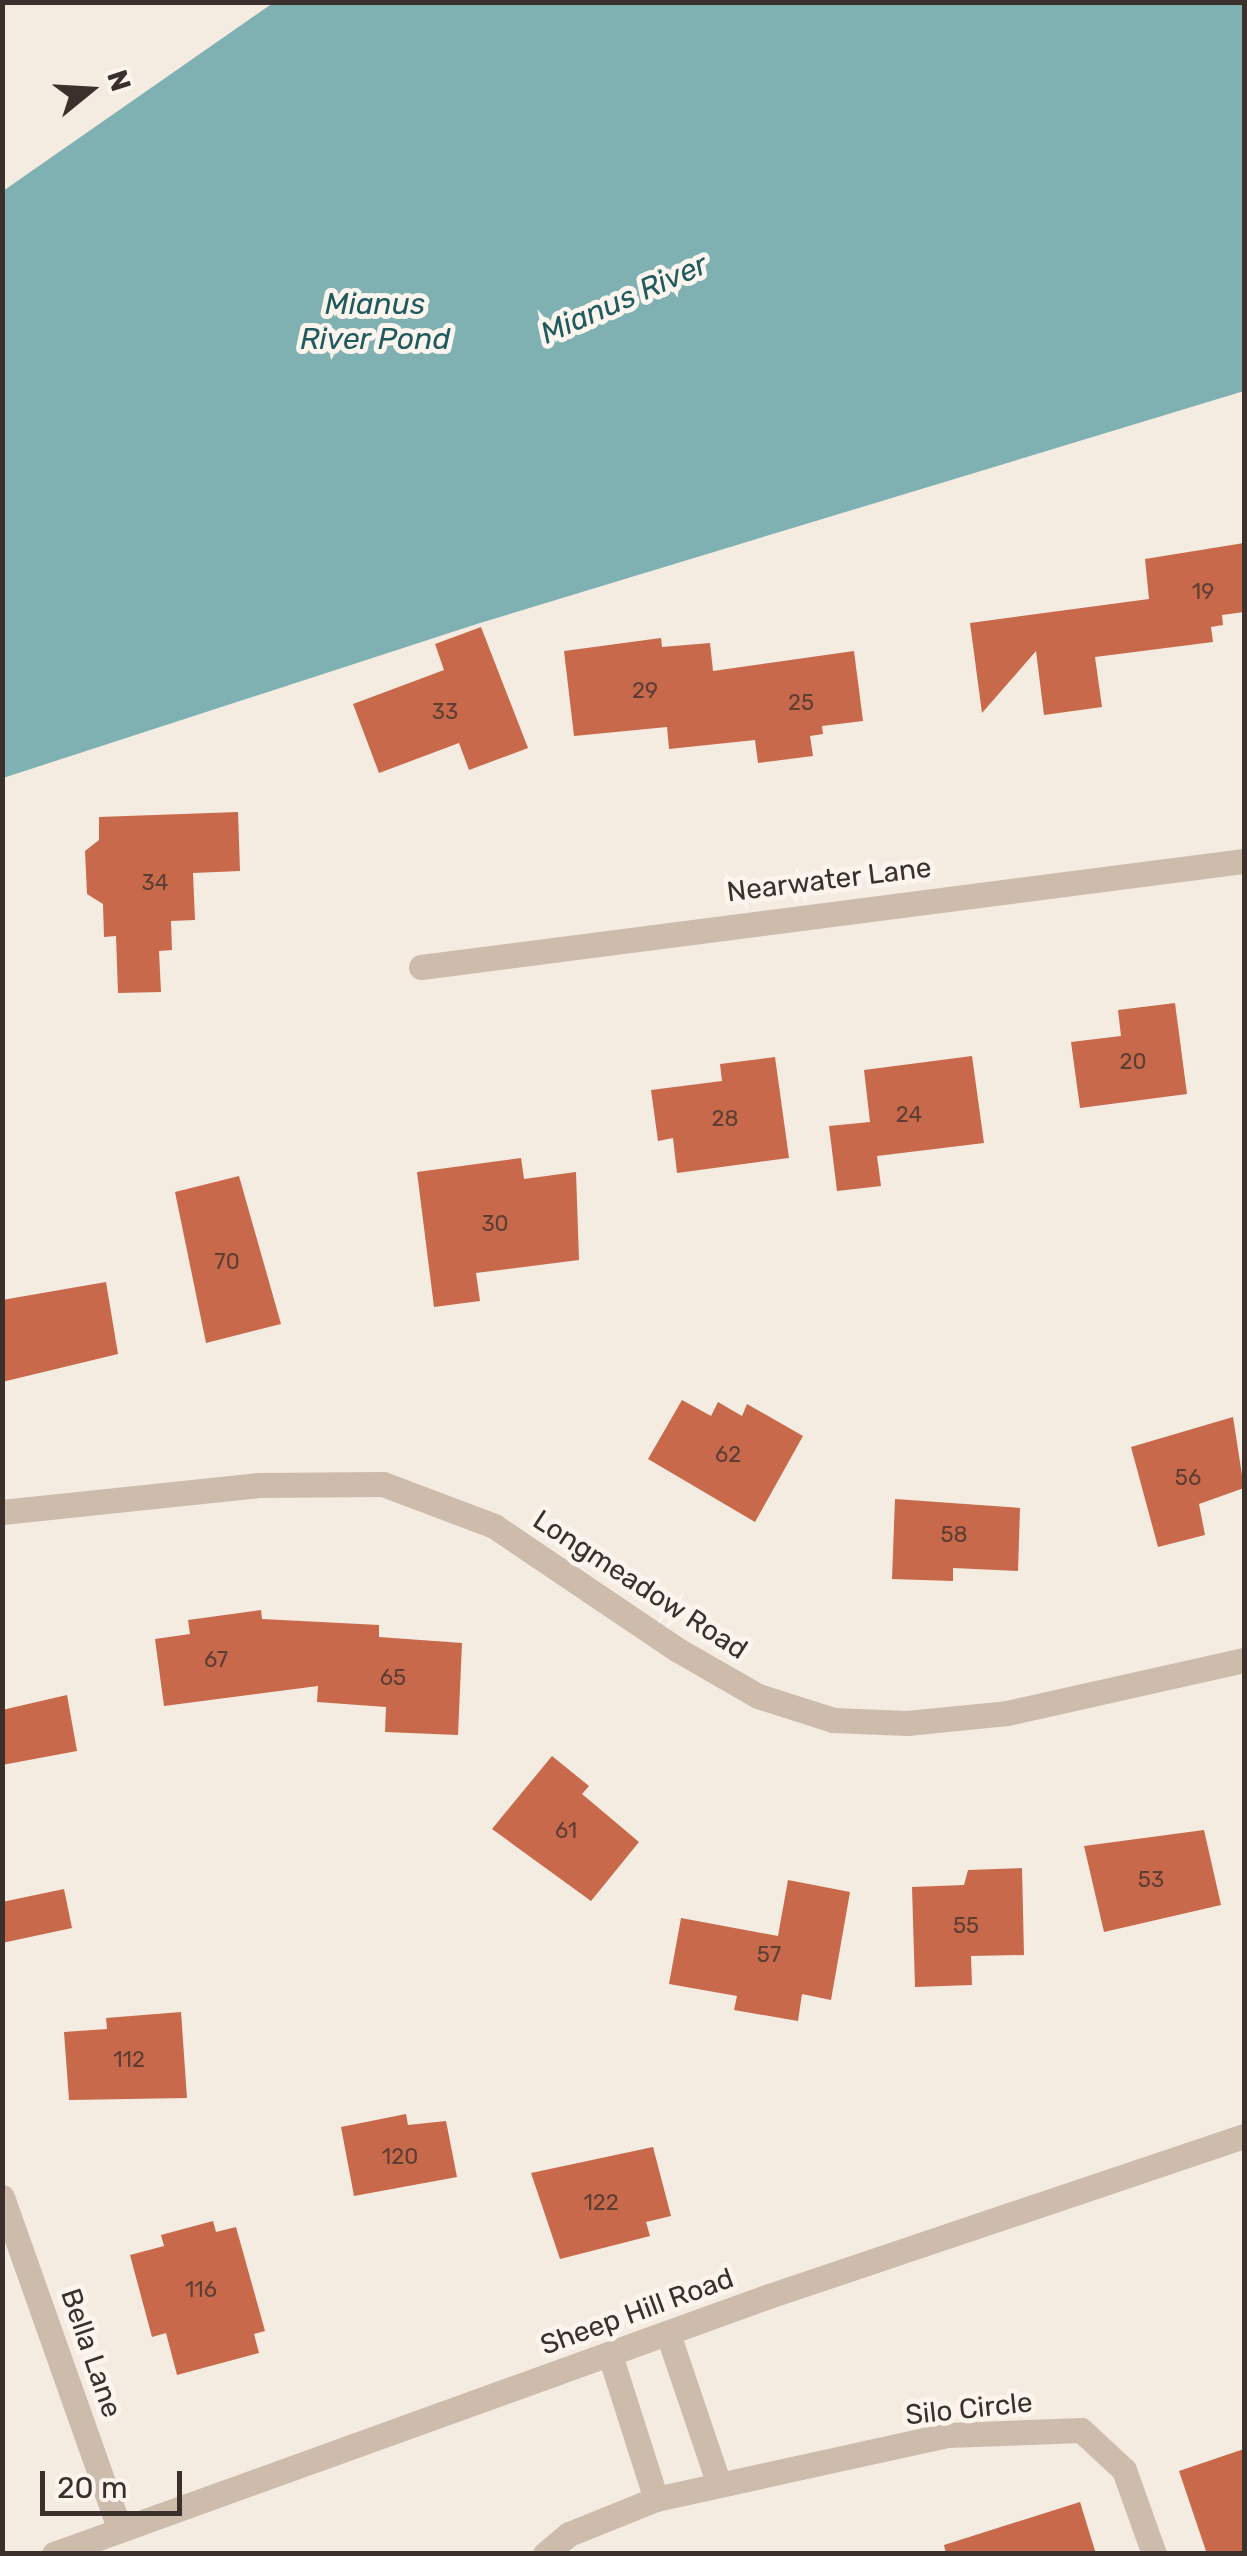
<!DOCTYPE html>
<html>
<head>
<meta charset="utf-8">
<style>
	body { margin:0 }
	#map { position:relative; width:1247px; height:2556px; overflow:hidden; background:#f4ebe1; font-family:Rubik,sans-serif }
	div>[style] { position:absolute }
	.water>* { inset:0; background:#7fb0b2 }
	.building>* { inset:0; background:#c8694b }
	.minor>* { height:25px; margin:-12.5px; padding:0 12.5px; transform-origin:12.5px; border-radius:12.5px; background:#cdbbac }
	.tertiary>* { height:25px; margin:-12.5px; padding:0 12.5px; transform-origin:12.5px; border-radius:12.5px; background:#cdbbac }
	span { translate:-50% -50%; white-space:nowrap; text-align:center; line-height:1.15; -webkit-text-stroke:10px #fbf5ee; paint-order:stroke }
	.number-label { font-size:22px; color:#5e3e33 }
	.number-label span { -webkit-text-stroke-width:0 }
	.street-label { font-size:28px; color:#3b302b }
	.water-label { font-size:30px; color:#1f5a5e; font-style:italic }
	.frame { position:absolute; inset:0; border:5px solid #3b302b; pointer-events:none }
	.north { position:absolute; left:40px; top:40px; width:100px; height:100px; -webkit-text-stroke:8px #fbf5ee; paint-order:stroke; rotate:72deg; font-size:28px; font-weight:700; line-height:40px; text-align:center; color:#3b302b }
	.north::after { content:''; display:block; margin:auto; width:35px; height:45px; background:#3b302b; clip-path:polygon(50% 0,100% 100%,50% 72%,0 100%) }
	.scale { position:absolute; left:40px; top:2471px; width:142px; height:45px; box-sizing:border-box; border:5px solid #3b302b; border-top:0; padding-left:12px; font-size:30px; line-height:35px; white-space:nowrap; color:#3b302b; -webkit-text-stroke:8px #fbf5ee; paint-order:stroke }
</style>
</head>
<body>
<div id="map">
	<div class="water">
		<div style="clip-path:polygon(273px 3px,1244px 3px,1244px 391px,480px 623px,3px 778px,3px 191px)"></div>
	</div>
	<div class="building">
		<div style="clip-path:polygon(1244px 543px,1244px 612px,1222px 615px,1223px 625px,1211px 627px,1213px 642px,1095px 657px,1102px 707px,1044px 715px,1036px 651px,982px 713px,970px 623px,1149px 599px,1145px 559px)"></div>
		<div style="clip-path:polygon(481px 627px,528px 748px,469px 770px,459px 743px,379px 773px,353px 704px,444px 670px,435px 644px)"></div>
		<div style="clip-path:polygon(661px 638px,662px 647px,710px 643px,713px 671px,854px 651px,863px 721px,822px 726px,823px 734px,810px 736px,813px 756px,758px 763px,755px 740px,669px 749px,667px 727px,574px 736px,564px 651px)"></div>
		<div style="clip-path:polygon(238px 812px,240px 871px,193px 873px,195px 920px,171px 921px,172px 950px,159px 951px,161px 992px,118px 993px,116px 936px,104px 937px,103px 904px,87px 894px,85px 851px,99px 840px,99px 817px)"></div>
		<div style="clip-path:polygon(1175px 1003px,1187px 1094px,1080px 1108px,1071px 1042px,1121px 1036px,1118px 1010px)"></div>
		<div style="clip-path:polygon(972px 1056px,984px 1143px,877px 1156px,881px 1186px,837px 1191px,829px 1126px,870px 1122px,864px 1070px)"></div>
		<div style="clip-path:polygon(775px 1057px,789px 1158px,677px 1173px,673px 1138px,658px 1141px,651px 1090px,722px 1081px,720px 1064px)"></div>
		<div style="clip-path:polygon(521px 1158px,524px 1179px,576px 1172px,579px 1260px,476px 1273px,480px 1301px,434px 1307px,417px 1172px)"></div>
		<div style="clip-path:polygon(239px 1176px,281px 1324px,206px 1343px,175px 1192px)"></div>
		<div style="clip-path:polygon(106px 1282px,118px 1354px,2px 1382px,2px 1300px)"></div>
		<div style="clip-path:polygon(682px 1400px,711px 1416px,718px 1402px,742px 1416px,747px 1404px,803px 1436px,755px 1522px,648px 1459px)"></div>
		<div style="clip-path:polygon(1233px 1417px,1244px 1488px,1199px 1504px,1205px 1535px,1158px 1547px,1131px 1447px)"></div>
		<div style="clip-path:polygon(895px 1499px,1020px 1508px,1018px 1571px,953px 1568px,953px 1581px,892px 1579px)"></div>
		<div style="clip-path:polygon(261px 1610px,262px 1619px,379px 1625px,379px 1637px,462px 1643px,458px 1735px,385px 1732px,386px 1707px,317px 1702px,318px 1686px,164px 1706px,155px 1639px,190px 1634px,188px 1620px)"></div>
		<div style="clip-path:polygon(67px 1695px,77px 1751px,2px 1765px,2px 1710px)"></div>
		<div style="clip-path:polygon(552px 1756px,589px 1786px,582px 1794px,639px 1842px,591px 1901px,492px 1829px)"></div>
		<div style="clip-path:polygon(1204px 1830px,1221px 1905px,1104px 1932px,1084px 1846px)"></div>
		<div style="clip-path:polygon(1022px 1868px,1024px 1955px,971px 1956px,972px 1985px,915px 1987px,912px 1887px,964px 1885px,968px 1870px)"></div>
		<div style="clip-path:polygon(788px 1880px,850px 1892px,831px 2000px,802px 1994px,798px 2021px,734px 2010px,737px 1996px,669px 1984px,681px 1918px,778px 1936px)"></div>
		<div style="clip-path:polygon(64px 1889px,72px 1928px,2px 1943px,2px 1902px)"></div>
		<div style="clip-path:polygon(181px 2012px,187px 2098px,69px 2100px,64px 2032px,107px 2029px,106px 2018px)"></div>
		<div style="clip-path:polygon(406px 2114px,408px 2125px,446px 2121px,457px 2177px,354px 2196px,341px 2127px)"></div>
		<div style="clip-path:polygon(653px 2147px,671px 2216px,646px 2222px,650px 2236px,560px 2259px,531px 2173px)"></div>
		<div style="clip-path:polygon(213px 2221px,216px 2232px,236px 2227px,265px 2331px,254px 2334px,259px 2353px,177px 2375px,166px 2333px,152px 2337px,130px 2255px,164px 2246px,161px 2235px)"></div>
		<div style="clip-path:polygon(1244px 2449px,1244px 2554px,1207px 2554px,1179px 2471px)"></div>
		<div style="clip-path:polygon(1080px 2502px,1096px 2554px,946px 2554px,944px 2545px)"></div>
	</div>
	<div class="minor">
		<div style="left:421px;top:967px;width:830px;rotate:-7.34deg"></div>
		<div style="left:2px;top:1512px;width:257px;rotate:-6deg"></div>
		<div style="left:258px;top:1485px;width:125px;rotate:-0.5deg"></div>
		<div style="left:383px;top:1484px;width:119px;rotate:20.7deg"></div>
		<div style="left:494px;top:1526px;width:222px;rotate:34deg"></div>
		<div style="left:678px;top:1650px;width:92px;rotate:29.9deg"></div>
		<div style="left:758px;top:1696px;width:79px;rotate:17.7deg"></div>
		<div style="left:833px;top:1720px;width:74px;rotate:2.3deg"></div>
		<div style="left:907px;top:1723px;width:100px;rotate:-5.7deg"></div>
		<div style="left:1007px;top:1713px;width:243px;rotate:-12.6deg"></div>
		<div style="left:2px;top:2197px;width:353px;rotate:70.5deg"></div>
		<div style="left:668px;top:2334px;width:159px;rotate:71.3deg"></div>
		<div style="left:610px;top:2355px;width:151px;rotate:72.3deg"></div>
		<div style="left:545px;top:2554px;width:31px;rotate:-40deg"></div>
		<div style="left:569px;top:2534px;width:94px;rotate:-21.9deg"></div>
		<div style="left:656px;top:2499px;width:298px;rotate:-12.4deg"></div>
		<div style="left:947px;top:2435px;width:134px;rotate:-2.1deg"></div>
		<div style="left:1081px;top:2430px;width:59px;rotate:42.9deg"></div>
		<div style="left:1124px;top:2470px;width:89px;rotate:70.3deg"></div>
	</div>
	<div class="tertiary">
		<div style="left:54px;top:2554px;width:760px;rotate:-19.84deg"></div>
		<div style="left:769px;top:2296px;width:501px;rotate:-18.62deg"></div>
	</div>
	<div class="number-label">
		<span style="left:1203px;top:592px">19</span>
		<span style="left:645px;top:691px">29</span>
		<span style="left:801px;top:703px">25</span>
		<span style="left:445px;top:712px">33</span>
		<span style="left:155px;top:883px">34</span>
		<span style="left:1133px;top:1062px">20</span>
		<span style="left:909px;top:1115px">24</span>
		<span style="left:725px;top:1119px">28</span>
		<span style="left:495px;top:1224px">30</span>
		<span style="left:227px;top:1262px">70</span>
		<span style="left:728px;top:1455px">62</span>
		<span style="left:1188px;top:1478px">56</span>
		<span style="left:954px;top:1535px">58</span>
		<span style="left:216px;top:1660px">67</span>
		<span style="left:393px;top:1678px">65</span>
		<span style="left:566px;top:1831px">61</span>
		<span style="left:1151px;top:1880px">53</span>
		<span style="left:966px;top:1926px">55</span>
		<span style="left:769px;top:1955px">57</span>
		<span style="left:129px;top:2060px">112</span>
		<span style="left:400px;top:2157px">120</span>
		<span style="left:601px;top:2203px">122</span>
		<span style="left:201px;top:2290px">116</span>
	</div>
	<div class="street-label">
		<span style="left:829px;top:880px;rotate:-7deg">Nearwater Lane</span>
		<span style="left:640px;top:1585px;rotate:33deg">Longmeadow Road</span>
		<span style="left:637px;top:2312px;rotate:-20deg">Sheep Hill Road</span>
		<span style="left:91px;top:2353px;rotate:71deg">Bella Lane</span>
		<span style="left:969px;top:2409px;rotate:-6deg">Silo Circle</span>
	</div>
	<div class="water-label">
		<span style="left:624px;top:299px;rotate:-24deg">Mianus River</span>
		<span style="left:375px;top:321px">Mianus<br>River Pond</span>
	</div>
	<div class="frame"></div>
	<div class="north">N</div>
	<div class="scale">20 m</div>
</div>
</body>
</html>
